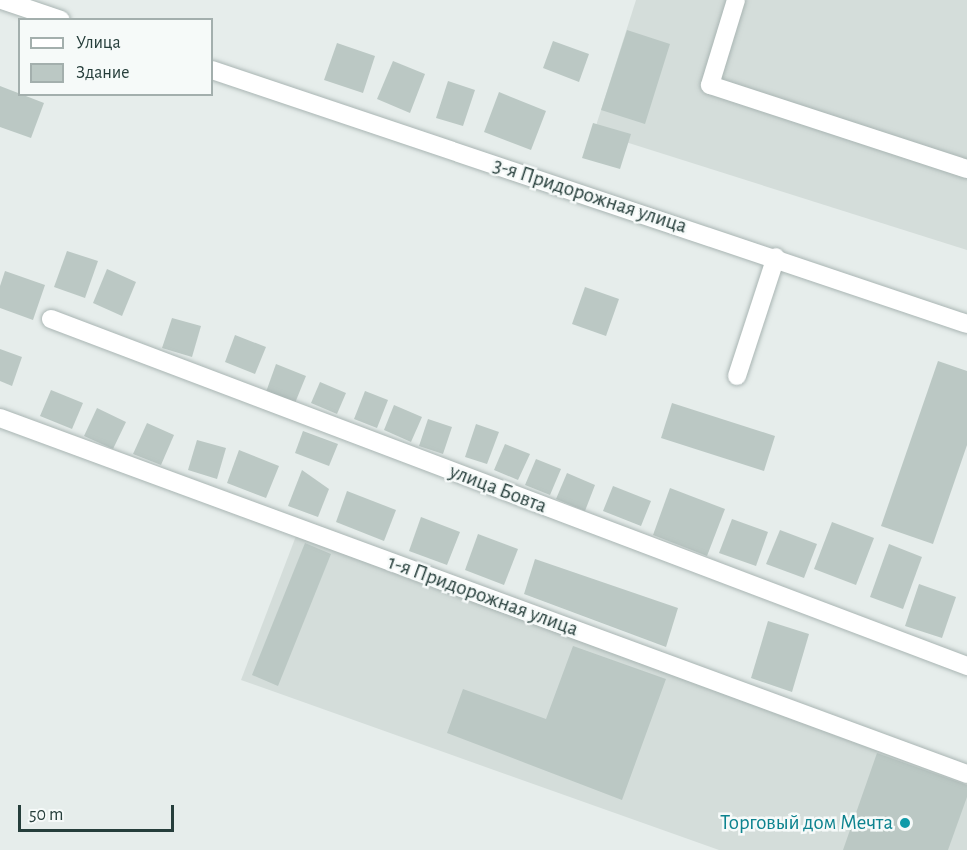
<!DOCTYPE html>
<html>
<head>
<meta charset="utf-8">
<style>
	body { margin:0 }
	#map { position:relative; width:967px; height:850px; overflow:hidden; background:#e6edeb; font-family:"Alegreya Sans",sans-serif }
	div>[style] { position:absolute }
	.built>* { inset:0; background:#d4ddda }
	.building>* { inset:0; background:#bbc8c4 }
	.roads { filter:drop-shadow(0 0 2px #a9b5b3) drop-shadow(0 0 2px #a9b5b3) }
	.minor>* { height:18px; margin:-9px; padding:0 9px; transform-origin:9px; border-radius:9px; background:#fff }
	.dots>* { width:16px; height:16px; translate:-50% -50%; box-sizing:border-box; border:3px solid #f6faf9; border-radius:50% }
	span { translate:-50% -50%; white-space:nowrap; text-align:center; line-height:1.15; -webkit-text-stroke:5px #f6faf9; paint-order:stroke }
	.street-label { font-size:21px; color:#263e3b }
	.culture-label { font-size:21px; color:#0d838f }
	.right { translate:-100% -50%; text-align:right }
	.legend { position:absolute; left:18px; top:18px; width:195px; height:78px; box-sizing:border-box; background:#f6faf9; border:2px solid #a3afad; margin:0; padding:8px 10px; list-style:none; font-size:18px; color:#263e3b }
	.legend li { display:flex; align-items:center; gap:12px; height:30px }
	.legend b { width:30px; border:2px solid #a3afad }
	.scale { position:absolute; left:18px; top:805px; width:156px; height:27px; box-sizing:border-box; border:3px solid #263e3b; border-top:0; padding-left:8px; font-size:18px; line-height:21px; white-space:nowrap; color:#263e3b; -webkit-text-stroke:4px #f6faf9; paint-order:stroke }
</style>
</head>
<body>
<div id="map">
	<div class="built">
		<div style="clip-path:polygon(636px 0,967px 0,967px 250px,594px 132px)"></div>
		<div style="clip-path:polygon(296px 536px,967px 784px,967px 850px,719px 850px,241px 680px)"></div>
	</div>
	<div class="building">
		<div style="clip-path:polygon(627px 30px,670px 44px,645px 124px,601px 110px)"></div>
		<div style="clip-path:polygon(553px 41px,589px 54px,579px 82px,543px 68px)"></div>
		<div style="clip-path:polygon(337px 43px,375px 56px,363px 93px,324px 80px)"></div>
		<div style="clip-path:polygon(393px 61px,425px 74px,410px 113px,377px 99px)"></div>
		<div style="clip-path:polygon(448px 81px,475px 90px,463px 126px,436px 118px)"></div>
		<div style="clip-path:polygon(0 86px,44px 103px,31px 138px,0 127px)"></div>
		<div style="clip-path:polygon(499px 92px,546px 111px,531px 150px,484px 132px)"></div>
		<div style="clip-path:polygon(593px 123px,631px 134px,620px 169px,582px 158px)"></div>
		<div style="clip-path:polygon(67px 251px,98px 261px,85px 298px,54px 287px)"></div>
		<div style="clip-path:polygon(107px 269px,136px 282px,122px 316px,93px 303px)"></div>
		<div style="clip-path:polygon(5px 271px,45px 285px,33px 320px,0 308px,0 286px)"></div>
		<div style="clip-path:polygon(585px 287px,619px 299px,606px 336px,572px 324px)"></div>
		<div style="clip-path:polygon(172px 318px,201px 326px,192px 357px,162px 348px)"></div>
		<div style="clip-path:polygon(235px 335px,266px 347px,255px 374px,225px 362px)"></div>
		<div style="clip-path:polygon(0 349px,22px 357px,12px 386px,0 381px)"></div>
		<div style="clip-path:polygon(938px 361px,967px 371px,967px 445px,933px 544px,881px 526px)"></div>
		<div style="clip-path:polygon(276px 364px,306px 376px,295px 403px,266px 392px)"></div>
		<div style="clip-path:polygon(320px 382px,346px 393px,337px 414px,311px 403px)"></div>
		<div style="clip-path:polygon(51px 390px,83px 403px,72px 429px,40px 416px)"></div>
		<div style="clip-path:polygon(365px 391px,388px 400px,377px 428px,354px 419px)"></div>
		<div style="clip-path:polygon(672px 403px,775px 436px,764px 471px,661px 438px)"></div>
		<div style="clip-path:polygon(394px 405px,422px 417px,411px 442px,384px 430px)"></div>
		<div style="clip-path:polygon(97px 408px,126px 422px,113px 449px,84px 436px)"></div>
		<div style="clip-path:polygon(428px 419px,452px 427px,443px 454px,419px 446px)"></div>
		<div style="clip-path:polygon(147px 423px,174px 435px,161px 465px,133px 454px)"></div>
		<div style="clip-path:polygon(476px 424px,499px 432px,487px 464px,465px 457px)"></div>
		<div style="clip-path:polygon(303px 431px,338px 444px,329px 466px,295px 453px)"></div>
		<div style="clip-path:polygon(197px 440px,226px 448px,217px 479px,188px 470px)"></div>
		<div style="clip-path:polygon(505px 444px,530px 454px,518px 480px,494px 470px)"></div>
		<div style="clip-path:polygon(239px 450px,279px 466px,266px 498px,227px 483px)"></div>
		<div style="clip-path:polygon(536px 459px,561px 469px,550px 495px,525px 485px)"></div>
		<div style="clip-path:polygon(302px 470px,329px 489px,318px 517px,288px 506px)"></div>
		<div style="clip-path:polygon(567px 473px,595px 485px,585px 511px,556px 499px)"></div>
		<div style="clip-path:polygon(613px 486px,651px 501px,641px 526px,603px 511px)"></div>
		<div style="clip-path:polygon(670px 488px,725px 509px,707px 556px,653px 535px)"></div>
		<div style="clip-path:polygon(347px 491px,396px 510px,384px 541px,336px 522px)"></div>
		<div style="clip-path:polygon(421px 517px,460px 532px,447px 565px,409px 551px)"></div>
		<div style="clip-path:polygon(732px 519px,768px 532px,756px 566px,719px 553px)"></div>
		<div style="clip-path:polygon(832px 522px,874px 538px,856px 585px,814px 569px)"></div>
		<div style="clip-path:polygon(780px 530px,817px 544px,804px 578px,766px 564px)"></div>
		<div style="clip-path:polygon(478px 534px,518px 549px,504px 585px,465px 570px)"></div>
		<div style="clip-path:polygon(305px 543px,331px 554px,278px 686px,252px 675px)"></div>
		<div style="clip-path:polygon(889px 544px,922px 557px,903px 609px,870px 597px)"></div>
		<div style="clip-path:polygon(535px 559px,678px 608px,666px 647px,524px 594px)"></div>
		<div style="clip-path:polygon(919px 584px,956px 597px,942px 638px,905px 626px)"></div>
		<div style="clip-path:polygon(768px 621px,809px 634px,792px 692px,751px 678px)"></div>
		<div style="clip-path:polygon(573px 646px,666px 679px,622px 800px,447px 733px,463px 689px,546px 719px)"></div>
		<div style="clip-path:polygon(877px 753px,967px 785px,967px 797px,948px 850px,843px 850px)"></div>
	</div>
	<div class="roads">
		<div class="minor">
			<div style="left:2px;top:0;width:62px;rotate:18.7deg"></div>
			<div style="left:736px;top:0;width:89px;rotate:107deg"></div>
			<div style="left:710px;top:85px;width:270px;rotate:18.1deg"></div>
			<div style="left:212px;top:70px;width:797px;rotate:18.59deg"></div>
			<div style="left:51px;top:319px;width:980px;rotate:20.75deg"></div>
			<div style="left:737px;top:376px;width:125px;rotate:-71.9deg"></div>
			<div style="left:0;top:418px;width:1030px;rotate:20.21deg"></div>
		</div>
	</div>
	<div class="dots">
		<div style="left:905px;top:823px;background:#0f9aa8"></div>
	</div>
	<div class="street-label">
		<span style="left:590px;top:196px;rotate:18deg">3-я Придорожная улица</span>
		<span style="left:498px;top:489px;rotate:21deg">улица Бовта</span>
		<span style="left:483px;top:596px;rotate:20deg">1-я Придорожная улица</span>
	</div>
	<div class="culture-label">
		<span class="right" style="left:893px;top:823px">Торговый дом Мечта</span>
	</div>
	<ul class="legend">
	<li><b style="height:8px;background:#fff"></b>Улица</li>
	<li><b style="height:16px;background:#bbc8c4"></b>Здание</li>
	</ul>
	<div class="scale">50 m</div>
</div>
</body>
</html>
